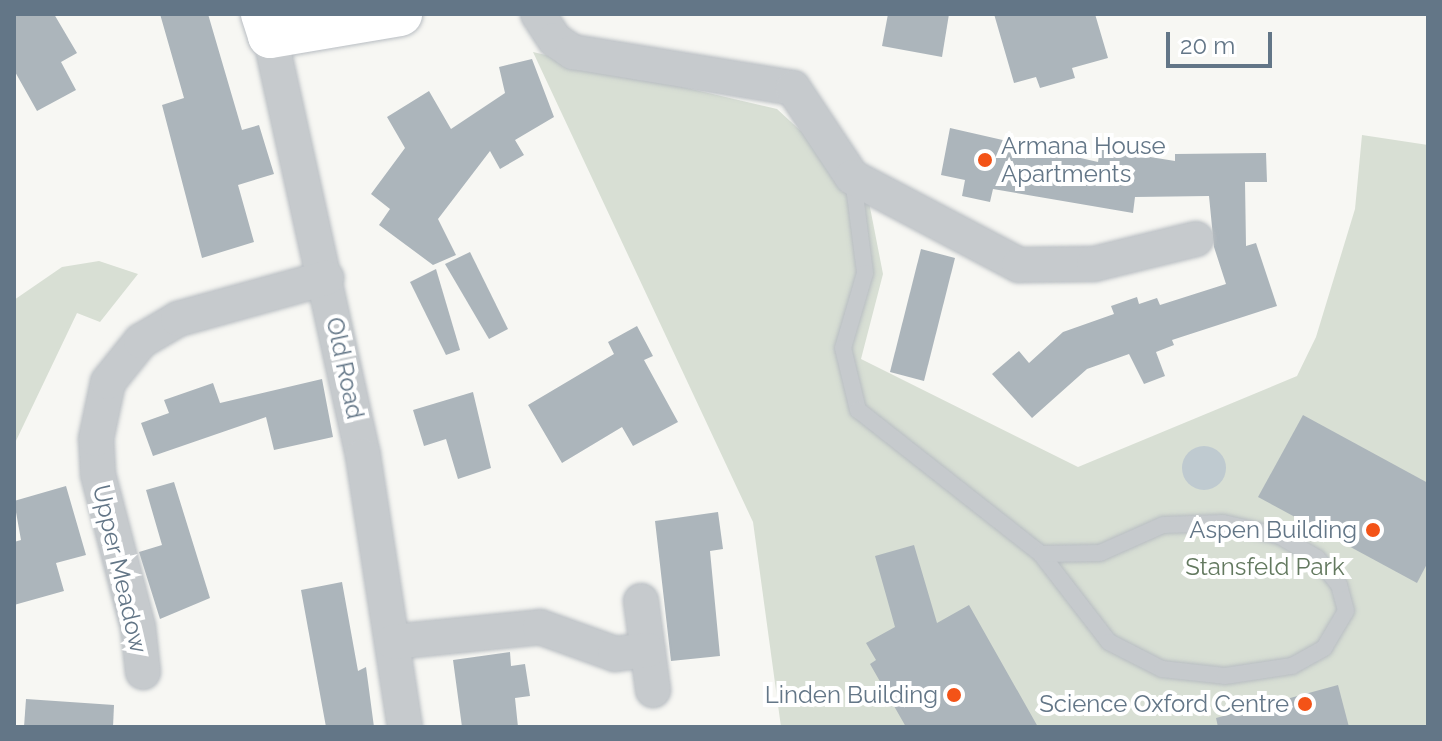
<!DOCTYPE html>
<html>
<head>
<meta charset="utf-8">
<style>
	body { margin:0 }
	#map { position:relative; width:1442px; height:741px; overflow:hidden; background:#f7f7f3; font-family:Raleway,sans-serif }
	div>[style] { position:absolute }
	.green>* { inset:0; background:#d8dfd4 }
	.water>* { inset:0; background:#bfcad0 }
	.round { border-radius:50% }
	.building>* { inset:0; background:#acb5bb }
	.roads { filter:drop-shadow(0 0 2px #b8bdc2) drop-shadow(0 0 2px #b8bdc2) }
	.lane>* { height:16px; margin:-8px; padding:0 8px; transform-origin:8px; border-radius:8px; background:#c6cacd }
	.street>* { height:34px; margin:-17px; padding:0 17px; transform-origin:17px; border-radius:17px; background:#c6cacd }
	.secondary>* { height:44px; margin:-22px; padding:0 22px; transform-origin:22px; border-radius:22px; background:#fff }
	.dots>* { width:22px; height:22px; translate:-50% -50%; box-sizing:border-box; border:4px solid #fff; border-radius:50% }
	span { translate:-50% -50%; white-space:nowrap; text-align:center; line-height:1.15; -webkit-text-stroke:8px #fff; paint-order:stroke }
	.poi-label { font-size:24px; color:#637687 }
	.left { translate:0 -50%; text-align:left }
	.right { translate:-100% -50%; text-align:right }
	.street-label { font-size:24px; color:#637687 }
	.park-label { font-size:24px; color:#63795f }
	.frame { position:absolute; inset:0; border:16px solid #637687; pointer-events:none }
	.scale { position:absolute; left:1166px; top:32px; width:106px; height:36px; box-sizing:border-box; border:4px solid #637687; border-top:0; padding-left:10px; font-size:24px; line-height:28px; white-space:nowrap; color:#637687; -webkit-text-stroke:6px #fff; paint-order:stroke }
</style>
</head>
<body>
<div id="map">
	<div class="green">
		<div style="clip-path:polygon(533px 52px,777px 109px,867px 192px,883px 274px,861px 359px,1078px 467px,1297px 376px,1316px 337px,1355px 209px,1362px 135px,1428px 145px,1428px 727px,781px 727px,753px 522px)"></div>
		<div style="clip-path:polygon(99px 261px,138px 274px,100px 322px,77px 313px,14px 445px,14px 300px,62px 267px)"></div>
	</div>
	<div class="water">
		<div class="round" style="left:1182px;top:446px;width:44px;height:44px"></div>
	</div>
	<div class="building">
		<div style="clip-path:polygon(14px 14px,54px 14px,77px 53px,61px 62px,76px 90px,37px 111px,14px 70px)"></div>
		<div style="clip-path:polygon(160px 14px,208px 14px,242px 130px,259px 125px,274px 174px,238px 185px,254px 242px,202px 258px,162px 105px,184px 98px)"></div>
		<div style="clip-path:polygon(888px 14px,949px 14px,942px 57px,882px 46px)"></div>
		<div style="clip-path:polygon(994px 14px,1095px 14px,1108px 58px,1072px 68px,1075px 78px,1040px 88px,1036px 77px,1014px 83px)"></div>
		<div style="clip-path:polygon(532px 59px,554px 117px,515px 140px,524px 155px,500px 169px,490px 151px,438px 219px,456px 255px,433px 265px,379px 225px,390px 209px,371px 194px,405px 148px,387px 117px,429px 91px,451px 129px,505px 93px,499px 67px)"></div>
		<div style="clip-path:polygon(950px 128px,1098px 162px,1100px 149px,1175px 161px,1175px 154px,1266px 153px,1267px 182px,1245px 182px,1246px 246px,1256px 243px,1277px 306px,1172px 340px,1174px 345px,1156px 352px,1165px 376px,1144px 384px,1129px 354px,1087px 369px,1032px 418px,992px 374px,1019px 351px,1029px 363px,1063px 332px,1114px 314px,1111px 306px,1137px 297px,1139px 304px,1157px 298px,1160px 305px,1226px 284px,1214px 247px,1209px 196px,1135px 197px,1133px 213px,993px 189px,990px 202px,962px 196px,965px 180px,941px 175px)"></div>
		<div style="clip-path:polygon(921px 249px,955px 258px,924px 381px,890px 372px)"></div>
		<div style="clip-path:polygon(470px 252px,508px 329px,489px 339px,445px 264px)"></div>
		<div style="clip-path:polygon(436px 269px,460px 350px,446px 355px,410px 282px)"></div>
		<div style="clip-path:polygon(637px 326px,653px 356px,644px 360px,678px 422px,633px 446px,622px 427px,562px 463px,528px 405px,614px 354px,608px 342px)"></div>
		<div style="clip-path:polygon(322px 379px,333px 437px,274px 450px,266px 417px,153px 456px,141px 423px,169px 413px,164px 400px,213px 383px,220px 403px)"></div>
		<div style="clip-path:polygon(473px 392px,491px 468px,458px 479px,446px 439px,424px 446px,413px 410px)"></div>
		<div style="clip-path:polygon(1303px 415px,1428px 483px,1428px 562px,1417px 583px,1258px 497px)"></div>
		<div style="clip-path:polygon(174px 482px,210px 598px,160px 619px,139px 552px,162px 545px,146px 490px)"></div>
		<div style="clip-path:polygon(66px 486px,86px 555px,56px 563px,64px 591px,14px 605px,14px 542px,21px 540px,14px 501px)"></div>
		<div style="clip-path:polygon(718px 512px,723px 549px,710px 551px,720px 656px,671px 661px,655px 521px)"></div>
		<div style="clip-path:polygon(914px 545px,937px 623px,969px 605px,1038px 727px,906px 727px,870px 664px,876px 660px,866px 643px,895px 627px,875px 556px)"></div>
		<div style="clip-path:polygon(342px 582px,358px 671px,366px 667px,374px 727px,326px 727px,301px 590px)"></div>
		<div style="clip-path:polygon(510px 652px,511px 666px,525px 664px,530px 696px,515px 698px,518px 727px,462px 727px,453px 660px)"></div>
		<div style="clip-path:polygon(1338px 685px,1349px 727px,1218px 727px,1216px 718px)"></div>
		<div style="clip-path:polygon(26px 699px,114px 705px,113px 727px,24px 727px)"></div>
	</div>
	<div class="roads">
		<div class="lane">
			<div style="left:853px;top:179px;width:95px;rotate:82.7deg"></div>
			<div style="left:865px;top:273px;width:78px;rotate:106.3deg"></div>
			<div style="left:843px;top:348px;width:64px;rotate:76.4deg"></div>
			<div style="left:858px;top:410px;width:233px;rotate:38.2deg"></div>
			<div style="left:1041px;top:554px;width:111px;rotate:52.3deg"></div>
			<div style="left:1109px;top:642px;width:59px;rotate:27deg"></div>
			<div style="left:1162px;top:669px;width:63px;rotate:6.3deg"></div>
			<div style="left:1225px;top:676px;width:68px;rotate:-8.5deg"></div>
			<div style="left:1292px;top:666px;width:37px;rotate:-29deg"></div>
			<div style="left:1324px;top:648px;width:43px;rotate:-59.3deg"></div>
			<div style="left:1346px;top:611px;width:27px;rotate:-105deg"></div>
			<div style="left:1339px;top:585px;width:35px;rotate:-129deg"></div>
			<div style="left:1317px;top:558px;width:43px;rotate:-149.3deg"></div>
			<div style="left:1280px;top:536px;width:58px;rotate:-167.2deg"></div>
			<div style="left:1223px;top:523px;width:60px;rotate:178.1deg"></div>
			<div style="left:1163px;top:525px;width:69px;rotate:156deg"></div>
			<div style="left:1100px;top:553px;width:59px;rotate:179deg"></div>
		</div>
		<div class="street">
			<div style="left:538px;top:14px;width:31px;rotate:57deg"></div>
			<div style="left:555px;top:40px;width:22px;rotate:34deg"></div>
			<div style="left:573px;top:52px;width:223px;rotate:9.3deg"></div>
			<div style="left:793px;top:88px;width:107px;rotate:56.5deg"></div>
			<div style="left:852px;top:177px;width:189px;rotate:27.8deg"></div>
			<div style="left:1019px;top:265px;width:75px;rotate:-0.8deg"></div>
			<div style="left:1094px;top:264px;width:105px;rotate:-13.8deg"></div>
			<div style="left:270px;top:36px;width:430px;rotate:77.5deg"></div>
			<div style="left:363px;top:456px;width:274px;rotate:81.2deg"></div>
			<div style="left:641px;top:601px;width:90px;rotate:82.3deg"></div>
			<div style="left:393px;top:642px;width:148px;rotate:-5.8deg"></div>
			<div style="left:540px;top:627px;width:80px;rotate:19.8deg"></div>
			<div style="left:615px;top:654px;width:33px;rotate:-7deg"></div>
			<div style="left:143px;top:672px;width:45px;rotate:-96.3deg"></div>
			<div style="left:138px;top:627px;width:158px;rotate:-104.7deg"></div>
			<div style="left:98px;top:474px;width:35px;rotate:-93deg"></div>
			<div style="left:96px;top:439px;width:58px;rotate:-78.1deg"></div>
			<div style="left:108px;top:382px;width:53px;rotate:-51.2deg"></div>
			<div style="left:141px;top:341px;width:43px;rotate:-30.7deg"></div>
			<div style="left:178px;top:319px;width:154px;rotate:-15.5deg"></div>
		</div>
		<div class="secondary">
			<div style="left:263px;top:14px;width:23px;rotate:72deg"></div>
			<div style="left:270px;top:36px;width:132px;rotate:-9.6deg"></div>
		</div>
	</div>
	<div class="dots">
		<div style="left:985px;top:160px;background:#f35317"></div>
		<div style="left:1373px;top:530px;background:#f35317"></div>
		<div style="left:954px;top:695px;background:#f35317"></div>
		<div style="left:1305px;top:704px;background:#f35317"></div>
	</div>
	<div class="poi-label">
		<span class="left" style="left:1001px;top:160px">Armana House<br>Apartments</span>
		<span class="right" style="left:1357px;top:530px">Aspen Building</span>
		<span class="right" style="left:938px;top:695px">Linden Building</span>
		<span class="right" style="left:1289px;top:704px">Science Oxford Centre</span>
	</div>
	<div class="street-label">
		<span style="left:345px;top:368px;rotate:78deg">Old Road</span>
		<span style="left:120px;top:569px;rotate:77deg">Upper Meadow</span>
	</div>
	<div class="park-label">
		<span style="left:1265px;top:567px">Stansfeld Park</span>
	</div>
	<div class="frame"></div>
	<div class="scale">20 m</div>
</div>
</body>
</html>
